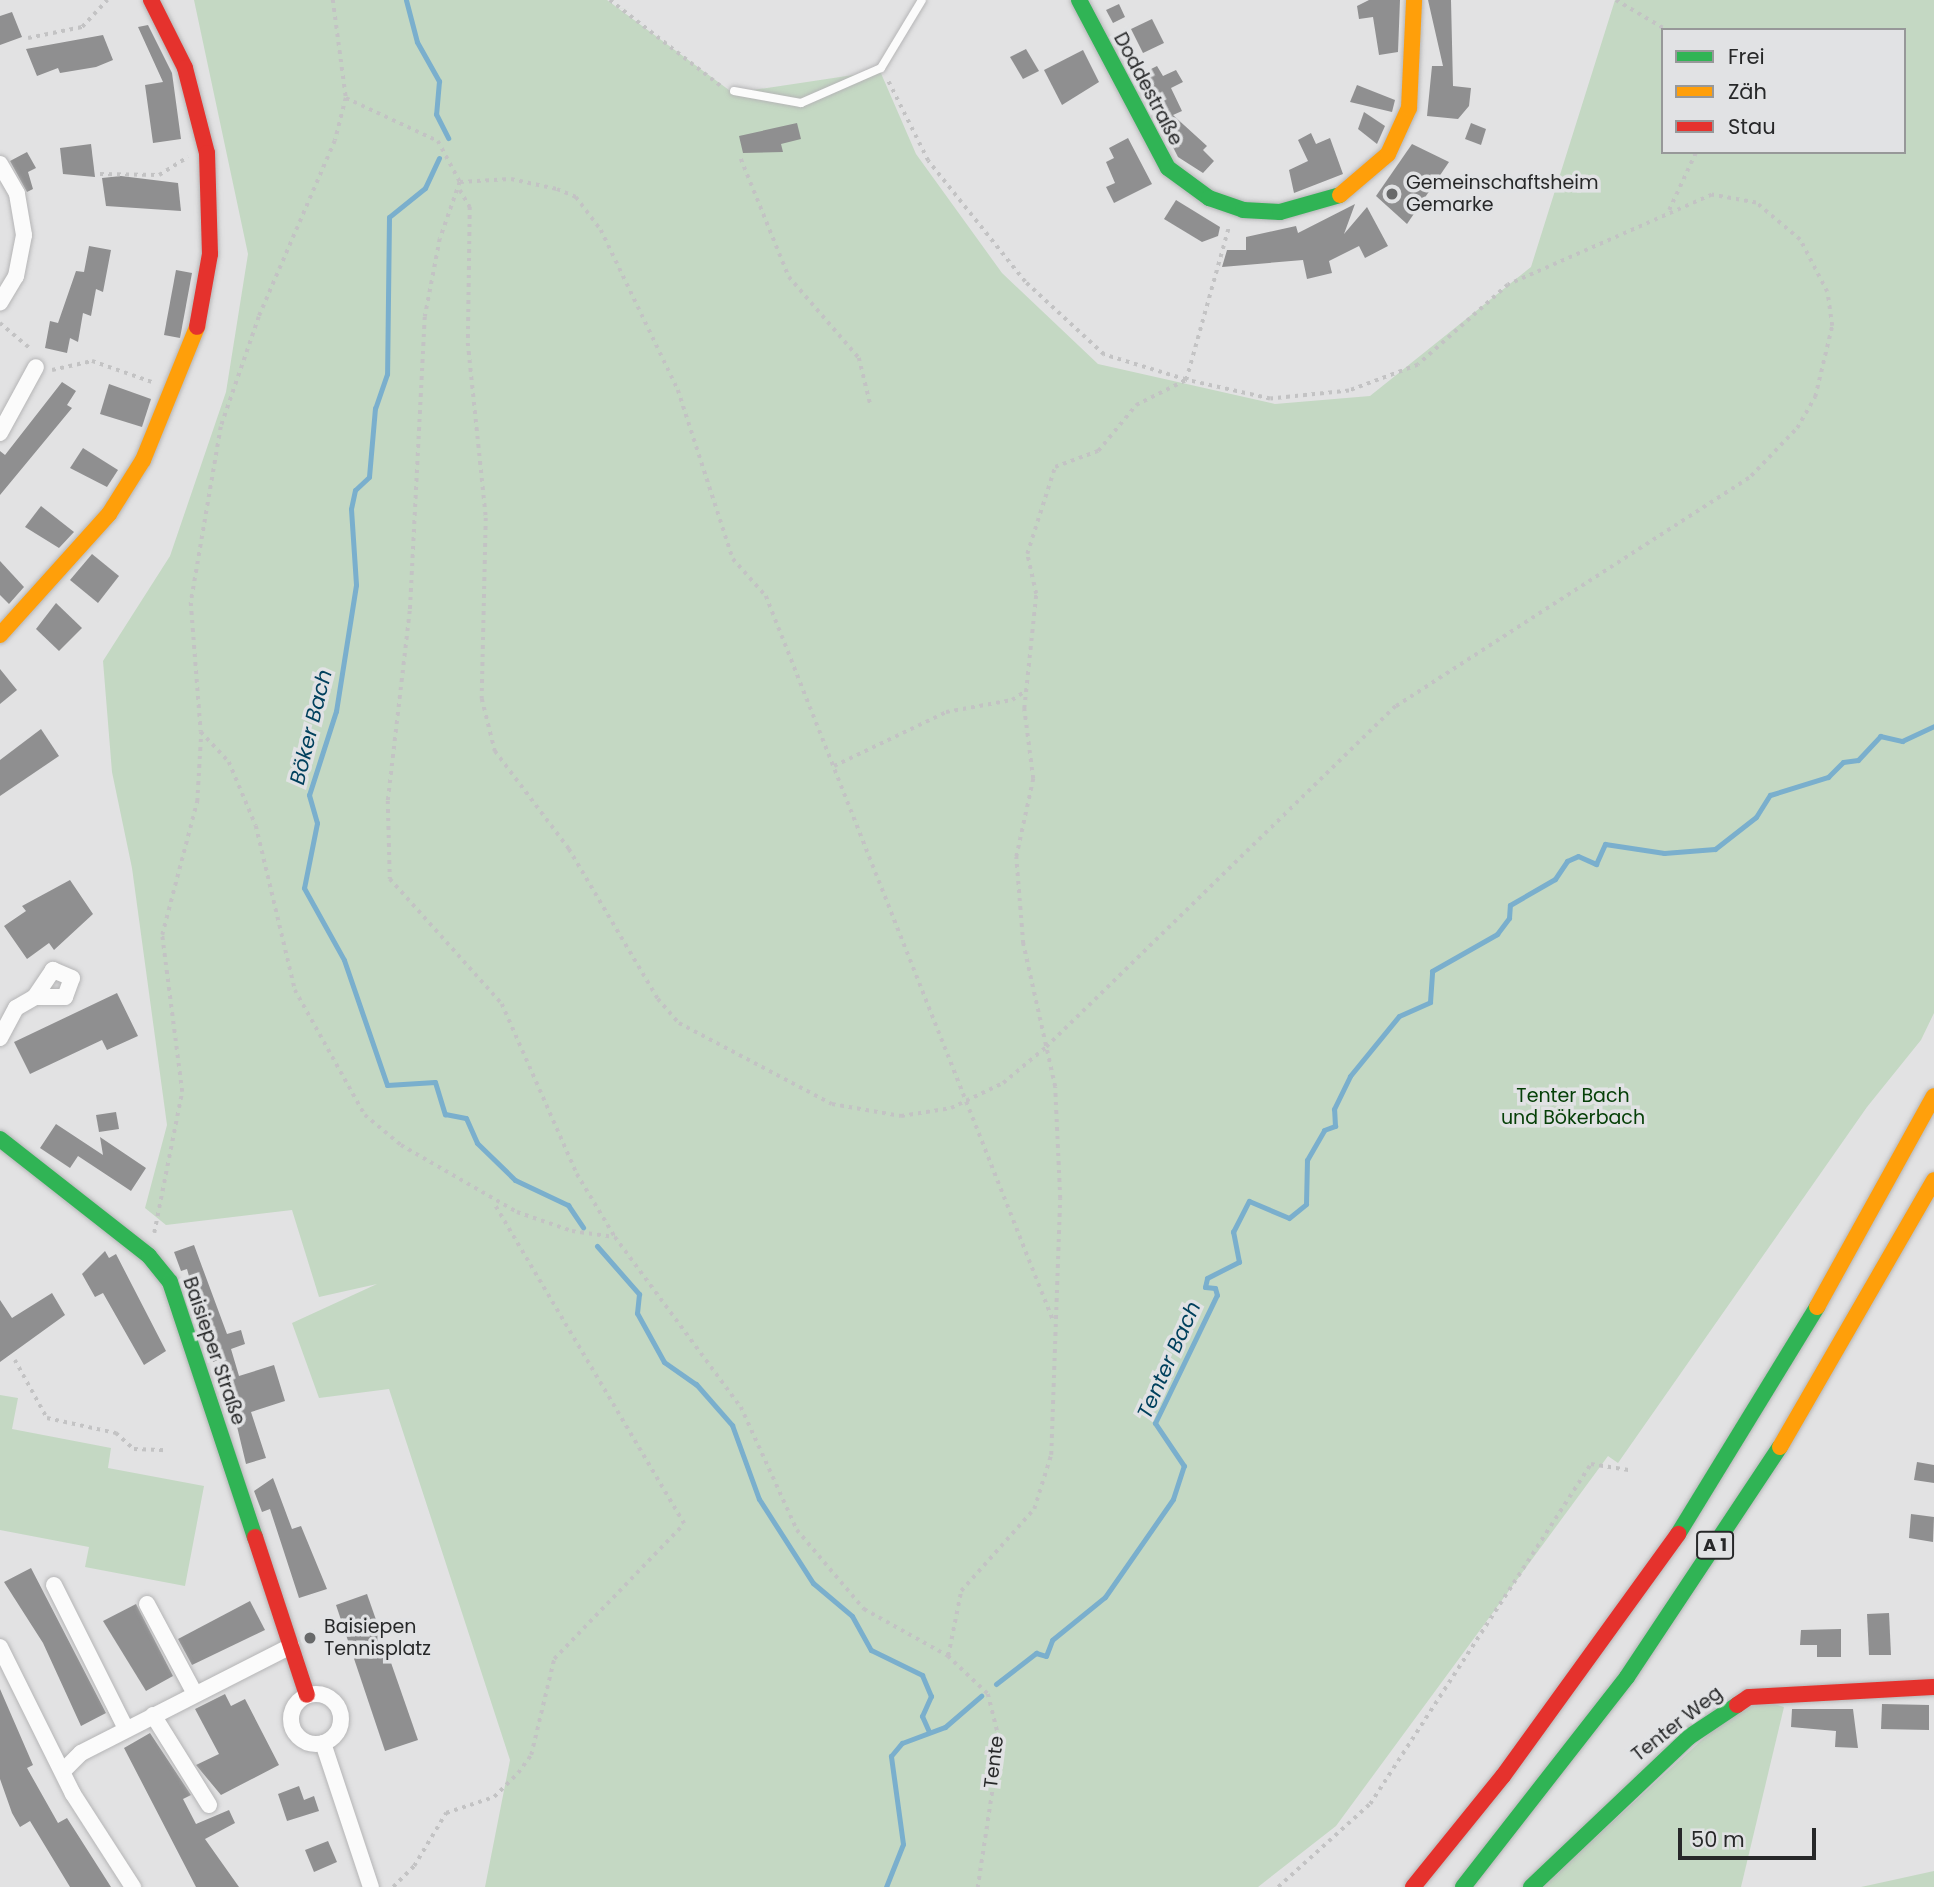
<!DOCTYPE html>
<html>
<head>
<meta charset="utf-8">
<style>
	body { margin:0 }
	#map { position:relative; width:1934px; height:1887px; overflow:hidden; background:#e2e2e3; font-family:Poppins,sans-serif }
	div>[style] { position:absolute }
	.green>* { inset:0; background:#c4d8c3 }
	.stream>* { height:5px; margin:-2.5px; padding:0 2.5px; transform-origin:2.5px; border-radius:2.5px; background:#7aafcd }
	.building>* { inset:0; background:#8f8f90 }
	.path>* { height:3.5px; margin-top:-1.75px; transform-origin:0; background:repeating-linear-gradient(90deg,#c3c3c4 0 3.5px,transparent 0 8.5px) }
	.roads { filter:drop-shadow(0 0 2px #b5b5b6) drop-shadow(0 0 2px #b5b5b6) }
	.lane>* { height:8px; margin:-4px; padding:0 4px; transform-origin:4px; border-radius:4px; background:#fbfbfb }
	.street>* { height:16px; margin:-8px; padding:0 8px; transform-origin:8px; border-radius:8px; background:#fbfbfb }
	.street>.ring { margin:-8px; padding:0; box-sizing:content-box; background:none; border:16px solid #fbfbfb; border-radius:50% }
	.fast>* { height:16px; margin:-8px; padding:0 8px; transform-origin:8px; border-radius:8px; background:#30b455 }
	.slow>* { height:16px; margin:-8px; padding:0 8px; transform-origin:8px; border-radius:8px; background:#ff9f0a }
	.jam>* { height:16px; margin:-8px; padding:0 8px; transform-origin:8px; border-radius:8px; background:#e5322d }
	.dots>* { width:19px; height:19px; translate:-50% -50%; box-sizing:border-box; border:4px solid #e1e2e4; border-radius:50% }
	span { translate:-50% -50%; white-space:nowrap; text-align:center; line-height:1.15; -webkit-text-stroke:7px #e1e2e4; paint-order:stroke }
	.shield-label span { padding:2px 5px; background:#e1e2e4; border:2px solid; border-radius:5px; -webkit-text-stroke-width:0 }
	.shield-label { font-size:18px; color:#272829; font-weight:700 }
	.street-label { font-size:19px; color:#272829 }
	.poi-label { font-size:19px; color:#272829 }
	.left { translate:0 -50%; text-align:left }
	.park-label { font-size:19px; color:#064008 }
	.water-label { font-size:21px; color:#00405d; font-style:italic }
	.legend { position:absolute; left:1661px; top:28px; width:245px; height:126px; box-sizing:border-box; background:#e1e2e4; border:2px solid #979899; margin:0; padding:9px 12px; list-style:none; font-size:21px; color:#272829 }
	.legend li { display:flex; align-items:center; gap:14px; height:35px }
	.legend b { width:35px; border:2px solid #979899 }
	.scale { position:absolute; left:1678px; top:1828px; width:138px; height:32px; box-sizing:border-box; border:4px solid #272829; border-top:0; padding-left:9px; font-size:21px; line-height:24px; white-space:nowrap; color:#272829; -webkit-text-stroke:5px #e1e2e4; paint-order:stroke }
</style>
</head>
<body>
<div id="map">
	<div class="green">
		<div style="clip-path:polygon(evenodd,194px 0,607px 0,733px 93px,880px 71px,916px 154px,1002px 273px,1098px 364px,1275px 404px,1370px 396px,1531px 267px,1615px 0,1934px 0,1934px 1013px,1921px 1040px,1867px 1107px,1618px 1463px,1608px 1456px,1336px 1826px,1258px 1887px,485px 1887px,510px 1760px,389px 1389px,319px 1398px,292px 1323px,377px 1284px,319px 1297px,292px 1210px,166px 1225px,145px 1208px,167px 1125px,132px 868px,112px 772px,103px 661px,170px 556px,226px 392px,248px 254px,194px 0,1663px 30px,1904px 30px,1904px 152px,1663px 152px,1663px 30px)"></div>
		<div style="clip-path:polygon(0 1395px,18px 1398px,12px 1429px,111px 1448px,108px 1468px,204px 1486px,185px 1586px,85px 1567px,89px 1547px,0 1530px)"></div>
		<div style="clip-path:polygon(1749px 1697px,1784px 1707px,1741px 1887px,1541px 1887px)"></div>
		<div style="clip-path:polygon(1934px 1871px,1934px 1887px,1861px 1887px)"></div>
	</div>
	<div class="stream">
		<div style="left:406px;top:0;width:43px;rotate:75.3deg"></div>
		<div style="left:417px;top:42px;width:45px;rotate:60.6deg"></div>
		<div style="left:439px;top:81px;width:33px;rotate:95deg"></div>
		<div style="left:436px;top:114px;width:27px;rotate:63deg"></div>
		<div style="left:439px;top:158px;width:33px;rotate:115deg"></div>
		<div style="left:425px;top:188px;width:46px;rotate:141.1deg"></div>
		<div style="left:389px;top:217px;width:157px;rotate:90.7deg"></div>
		<div style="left:387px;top:374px;width:36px;rotate:109deg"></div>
		<div style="left:375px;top:408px;width:69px;rotate:95deg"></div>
		<div style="left:369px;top:477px;width:19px;rotate:137deg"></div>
		<div style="left:355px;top:490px;width:19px;rotate:102deg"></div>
		<div style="left:351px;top:509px;width:76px;rotate:86.2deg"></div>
		<div style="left:356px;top:585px;width:128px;rotate:99deg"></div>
		<div style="left:336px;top:711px;width:88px;rotate:107.8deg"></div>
		<div style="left:309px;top:795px;width:29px;rotate:74deg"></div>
		<div style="left:317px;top:823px;width:66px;rotate:101.3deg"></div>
		<div style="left:304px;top:888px;width:82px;rotate:60.9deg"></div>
		<div style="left:344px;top:960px;width:132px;rotate:71deg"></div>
		<div style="left:387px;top:1085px;width:48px;rotate:-3.6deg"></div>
		<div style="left:435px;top:1082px;width:34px;rotate:73deg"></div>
		<div style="left:445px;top:1114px;width:21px;rotate:11deg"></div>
		<div style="left:466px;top:1118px;width:27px;rotate:66deg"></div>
		<div style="left:477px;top:1143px;width:53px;rotate:44.2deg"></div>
		<div style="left:515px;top:1180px;width:59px;rotate:25.3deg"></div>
		<div style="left:568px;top:1205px;width:27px;rotate:56deg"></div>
		<div style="left:597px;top:1246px;width:64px;rotate:48.8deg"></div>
		<div style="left:639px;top:1294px;width:19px;rotate:96deg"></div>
		<div style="left:637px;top:1313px;width:56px;rotate:61.1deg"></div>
		<div style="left:664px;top:1362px;width:39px;rotate:35deg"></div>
		<div style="left:696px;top:1384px;width:55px;rotate:48.7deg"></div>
		<div style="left:732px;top:1425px;width:79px;rotate:70deg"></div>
		<div style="left:759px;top:1499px;width:100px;rotate:57.3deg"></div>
		<div style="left:813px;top:1583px;width:51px;rotate:40.2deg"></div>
		<div style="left:852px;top:1616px;width:39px;rotate:61deg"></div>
		<div style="left:871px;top:1650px;width:57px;rotate:26.1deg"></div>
		<div style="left:922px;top:1675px;width:23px;rotate:67deg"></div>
		<div style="left:931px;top:1696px;width:22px;rotate:114deg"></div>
		<div style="left:922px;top:1716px;width:17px;rotate:66deg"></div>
		<div style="left:996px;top:1684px;width:51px;rotate:-37.8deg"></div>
		<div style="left:1036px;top:1653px;width:10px;rotate:17deg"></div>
		<div style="left:1046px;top:1656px;width:17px;rotate:-69deg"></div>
		<div style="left:1052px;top:1640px;width:68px;rotate:-39.1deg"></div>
		<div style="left:1105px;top:1597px;width:119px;rotate:-55.2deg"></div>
		<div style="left:1173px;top:1499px;width:35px;rotate:-72deg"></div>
		<div style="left:1184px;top:1466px;width:52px;rotate:-124deg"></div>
		<div style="left:1155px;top:1423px;width:142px;rotate:-64.2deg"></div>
		<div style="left:1217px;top:1295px;width:7px;rotate:-106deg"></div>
		<div style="left:1215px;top:1288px;width:10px;rotate:-174deg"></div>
		<div style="left:1205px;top:1287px;width:9px;rotate:-77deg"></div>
		<div style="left:1207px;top:1278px;width:36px;rotate:-27deg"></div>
		<div style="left:1239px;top:1262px;width:31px;rotate:-101deg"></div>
		<div style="left:1233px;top:1232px;width:35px;rotate:-63deg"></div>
		<div style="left:1249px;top:1201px;width:43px;rotate:23deg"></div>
		<div style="left:1289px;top:1218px;width:22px;rotate:-39deg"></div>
		<div style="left:1306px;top:1204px;width:44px;rotate:-88.7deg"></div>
		<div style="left:1307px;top:1160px;width:34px;rotate:-60deg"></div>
		<div style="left:1324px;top:1130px;width:12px;rotate:-20deg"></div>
		<div style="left:1335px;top:1126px;width:17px;rotate:-93deg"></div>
		<div style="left:1334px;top:1109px;width:37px;rotate:-64deg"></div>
		<div style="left:1350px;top:1076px;width:77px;rotate:-50.8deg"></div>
		<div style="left:1399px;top:1016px;width:34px;rotate:-24deg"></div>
		<div style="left:1430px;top:1002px;width:31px;rotate:-86deg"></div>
		<div style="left:1432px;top:971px;width:75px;rotate:-29.6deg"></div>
		<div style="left:1497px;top:934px;width:20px;rotate:-53deg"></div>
		<div style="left:1509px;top:918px;width:13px;rotate:-86deg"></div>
		<div style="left:1510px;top:905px;width:52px;rotate:-30deg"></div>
		<div style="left:1555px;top:879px;width:22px;rotate:-56deg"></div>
		<div style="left:1567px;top:861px;width:12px;rotate:-24deg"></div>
		<div style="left:1578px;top:856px;width:20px;rotate:24deg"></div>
		<div style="left:1596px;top:864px;width:22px;rotate:-66deg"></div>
		<div style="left:1605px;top:844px;width:60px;rotate:8.7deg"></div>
		<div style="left:1664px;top:853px;width:51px;rotate:-4.5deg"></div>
		<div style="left:1715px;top:849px;width:52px;rotate:-38deg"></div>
		<div style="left:1756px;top:817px;width:26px;rotate:-58deg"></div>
		<div style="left:1770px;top:795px;width:61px;rotate:-17.2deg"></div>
		<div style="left:1828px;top:777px;width:21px;rotate:-45deg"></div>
		<div style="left:1843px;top:762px;width:15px;rotate:-8deg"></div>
		<div style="left:1858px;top:760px;width:33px;rotate:-47deg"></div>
		<div style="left:1880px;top:736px;width:23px;rotate:13deg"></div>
		<div style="left:1902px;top:741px;width:35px;rotate:-25deg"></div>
		<div style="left:886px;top:1887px;width:46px;rotate:-68.4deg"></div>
		<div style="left:903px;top:1844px;width:89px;rotate:-97.8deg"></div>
		<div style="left:891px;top:1756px;width:17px;rotate:-50deg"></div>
		<div style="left:902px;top:1743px;width:46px;rotate:-20.4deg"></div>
		<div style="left:945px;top:1727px;width:48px;rotate:-40.7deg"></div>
	</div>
	<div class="building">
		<div style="clip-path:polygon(1369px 0,1400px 0,1398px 52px,1379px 55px,1373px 17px,1359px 19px,1357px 6px)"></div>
		<div style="clip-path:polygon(1428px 0,1451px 0,1453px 86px,1471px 88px,1469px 106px,1458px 119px,1427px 116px,1432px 66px,1443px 66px)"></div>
		<div style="clip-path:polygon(1119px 4px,1125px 17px,1113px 23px,1106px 10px)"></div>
		<div style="clip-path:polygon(12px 12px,22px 37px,0 45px,0 16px)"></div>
		<div style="clip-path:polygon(1152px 19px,1164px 43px,1143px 53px,1131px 29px)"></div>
		<div style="clip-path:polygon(148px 25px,172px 73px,181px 139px,153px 143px,145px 85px,163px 82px,138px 27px)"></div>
		<div style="clip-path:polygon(103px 35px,113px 60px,96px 67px,60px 73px,58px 68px,37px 76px,26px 49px)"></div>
		<div style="clip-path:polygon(1026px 49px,1039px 71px,1023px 79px,1010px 57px)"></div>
		<div style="clip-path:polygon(1083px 50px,1099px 82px,1062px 105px,1044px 70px)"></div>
		<div style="clip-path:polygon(1157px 66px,1163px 76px,1176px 70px,1183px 82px,1171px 88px,1182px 111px,1173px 115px,1207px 146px,1203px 150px,1214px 161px,1203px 173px,1178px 157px,1137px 76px)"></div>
		<div style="clip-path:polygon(1357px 85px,1395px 100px,1392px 112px,1350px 102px)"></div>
		<div style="clip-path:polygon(1364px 112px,1385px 126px,1377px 144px,1358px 129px)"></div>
		<div style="clip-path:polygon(797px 123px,801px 139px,781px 144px,783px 152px,743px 153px,739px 136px)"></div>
		<div style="clip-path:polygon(1471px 123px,1486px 129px,1481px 145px,1465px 139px)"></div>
		<div style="clip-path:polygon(1311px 133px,1316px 144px,1330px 138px,1343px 174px,1294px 193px,1289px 170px,1308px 161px,1298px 140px)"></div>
		<div style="clip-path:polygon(1128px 138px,1152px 184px,1114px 203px,1106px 187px,1115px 183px,1106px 162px,1114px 158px,1109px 148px)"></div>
		<div style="clip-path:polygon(91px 144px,95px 177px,63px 174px,60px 148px)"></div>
		<div style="clip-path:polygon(1412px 144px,1449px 162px,1407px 224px,1376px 196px)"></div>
		<div style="clip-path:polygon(27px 152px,36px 168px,28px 172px,33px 189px,27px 192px,10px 161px)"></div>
		<div style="clip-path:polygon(121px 176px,178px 183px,181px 211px,106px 206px,102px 178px)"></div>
		<div style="clip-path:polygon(1176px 200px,1220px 227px,1218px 236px,1202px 242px,1164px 219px)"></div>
		<div style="clip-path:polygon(1355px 204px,1344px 234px,1367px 207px,1388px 246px,1365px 258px,1359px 246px,1329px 261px,1332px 273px,1307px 279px,1303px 260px,1222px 267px,1227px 250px,1246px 250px,1246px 237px,1296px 226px,1298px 233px)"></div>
		<div style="clip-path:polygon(89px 246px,111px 250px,103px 292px,96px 289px,91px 316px,83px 313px,78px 342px,70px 338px,67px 353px,45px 348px,50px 321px,58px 323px,76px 271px,84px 272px)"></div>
		<div style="clip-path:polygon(176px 270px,192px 273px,180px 338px,164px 335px)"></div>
		<div style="clip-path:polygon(62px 382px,76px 391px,67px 405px,72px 408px,0 495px,0 451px,5px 455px)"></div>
		<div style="clip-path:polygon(109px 384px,151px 399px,142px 427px,100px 414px)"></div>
		<div style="clip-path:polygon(83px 448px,118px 470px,107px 487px,70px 468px)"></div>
		<div style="clip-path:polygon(41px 506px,74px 532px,59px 548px,25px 527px)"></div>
		<div style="clip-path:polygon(92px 554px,119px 576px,98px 603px,70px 580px)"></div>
		<div style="clip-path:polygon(0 561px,24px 587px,9px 604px,0 595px)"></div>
		<div style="clip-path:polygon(56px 603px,82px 628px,59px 651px,36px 629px)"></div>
		<div style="clip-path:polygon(0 669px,17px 690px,0 704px)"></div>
		<div style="clip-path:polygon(41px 729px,59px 756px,0 796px,0 760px)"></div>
		<div style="clip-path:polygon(70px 880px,93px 914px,54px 950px,49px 943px,27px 959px,4px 926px,26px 911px,22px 906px)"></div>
		<div style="clip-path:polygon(117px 993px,138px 1036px,107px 1050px,102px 1040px,30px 1074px,14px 1042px)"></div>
		<div style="clip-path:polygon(116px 1112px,119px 1129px,99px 1132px,96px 1115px)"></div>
		<div style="clip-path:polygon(56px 1124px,103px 1155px,100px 1137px,146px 1168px,131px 1191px,78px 1156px,70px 1168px,40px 1148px)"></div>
		<div style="clip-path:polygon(194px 1245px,227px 1334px,241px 1330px,245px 1344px,231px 1349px,239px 1376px,274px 1365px,285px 1401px,251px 1412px,266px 1458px,246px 1464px,229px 1393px,218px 1360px,213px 1362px,187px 1269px,181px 1271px,174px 1252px)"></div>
		<div style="clip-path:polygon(105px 1251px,109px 1258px,116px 1254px,166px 1351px,144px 1365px,103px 1293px,95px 1297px,82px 1274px)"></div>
		<div style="clip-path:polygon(52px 1293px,65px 1315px,0 1362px,0 1300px,12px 1318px)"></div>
		<div style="clip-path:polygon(1917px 1462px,1934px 1465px,1934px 1483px,1914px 1480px)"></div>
		<div style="clip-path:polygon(273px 1478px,292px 1529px,301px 1526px,327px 1589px,299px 1598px,270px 1509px,262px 1512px,254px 1491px)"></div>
		<div style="clip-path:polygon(1911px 1514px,1934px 1517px,1933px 1542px,1909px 1538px)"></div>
		<div style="clip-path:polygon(31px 1568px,106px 1713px,81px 1726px,43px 1643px,4px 1582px)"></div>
		<div style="clip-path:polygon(367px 1594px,418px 1740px,385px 1751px,336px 1605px)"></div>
		<div style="clip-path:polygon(250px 1601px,265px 1630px,192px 1665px,178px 1639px)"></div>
		<div style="clip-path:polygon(136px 1604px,173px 1676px,146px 1691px,103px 1621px)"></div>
		<div style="clip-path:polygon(1889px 1613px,1891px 1655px,1869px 1655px,1867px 1614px)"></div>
		<div style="clip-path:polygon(1841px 1629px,1841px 1657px,1817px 1657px,1817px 1645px,1800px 1645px,1801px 1630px)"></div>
		<div style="clip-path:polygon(0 1689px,33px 1765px,27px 1768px,58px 1823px,67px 1818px,111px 1887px,70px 1887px,30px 1821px,20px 1827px,12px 1813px,0 1779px)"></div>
		<div style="clip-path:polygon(225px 1694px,231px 1706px,245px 1699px,279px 1765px,221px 1795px,196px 1765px,219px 1754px,195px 1709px)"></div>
		<div style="clip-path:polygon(1882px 1704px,1929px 1705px,1929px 1730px,1881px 1729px)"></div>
		<div style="clip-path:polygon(1792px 1709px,1853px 1709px,1858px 1748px,1835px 1747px,1836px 1731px,1791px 1727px)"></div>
		<div style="clip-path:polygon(150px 1733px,191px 1795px,183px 1799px,196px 1824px,229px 1810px,235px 1823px,205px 1839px,239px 1887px,196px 1887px,124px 1748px)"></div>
		<div style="clip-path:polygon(299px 1786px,304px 1800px,314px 1796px,319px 1811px,287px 1821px,278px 1794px)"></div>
		<div style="clip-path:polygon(328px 1841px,337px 1862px,314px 1872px,305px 1850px)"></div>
	</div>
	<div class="path">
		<div style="left:333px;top:0;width:99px;rotate:82.4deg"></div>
		<div style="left:346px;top:98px;width:102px;rotate:25.1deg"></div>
		<div style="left:438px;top:141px;width:47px;rotate:61.8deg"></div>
		<div style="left:460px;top:182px;width:60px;rotate:109.3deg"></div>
		<div style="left:440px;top:239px;width:79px;rotate:100.9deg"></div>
		<div style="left:425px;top:317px;width:294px;rotate:92.9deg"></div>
		<div style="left:410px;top:611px;width:191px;rotate:96.6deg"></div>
		<div style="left:388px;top:801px;width:78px;rotate:88.5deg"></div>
		<div style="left:390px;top:879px;width:168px;rotate:48.1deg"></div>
		<div style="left:502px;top:1004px;width:186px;rotate:66.2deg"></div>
		<div style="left:577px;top:1174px;width:74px;rotate:58.9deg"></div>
		<div style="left:615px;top:1237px;width:212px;rotate:53.5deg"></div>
		<div style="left:741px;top:1407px;width:135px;rotate:65.5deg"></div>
		<div style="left:797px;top:1530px;width:104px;rotate:49.7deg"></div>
		<div style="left:864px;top:1609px;width:96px;rotate:29.2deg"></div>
		<div style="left:948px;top:1656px;width:55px;rotate:43.5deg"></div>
		<div style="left:988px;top:1694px;width:49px;rotate:76deg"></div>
		<div style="left:1000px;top:1742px;width:147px;rotate:98.6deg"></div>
		<div style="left:610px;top:0;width:142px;rotate:37.8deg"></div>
		<div style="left:1616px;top:0;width:59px;rotate:30.5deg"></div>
		<div style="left:28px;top:38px;width:55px;rotate:-11.5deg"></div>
		<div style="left:82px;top:27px;width:37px;rotate:-47deg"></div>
		<div style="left:346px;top:98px;width:44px;rotate:104.3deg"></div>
		<div style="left:335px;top:141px;width:192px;rotate:113.4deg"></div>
		<div style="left:259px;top:317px;width:116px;rotate:109.1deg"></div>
		<div style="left:221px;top:427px;width:179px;rotate:99.7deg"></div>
		<div style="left:191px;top:603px;width:129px;rotate:85.6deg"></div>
		<div style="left:201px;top:732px;width:41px;rotate:47deg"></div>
		<div style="left:229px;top:762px;width:69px;rotate:67.1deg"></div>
		<div style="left:256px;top:826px;width:169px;rotate:76.6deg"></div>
		<div style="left:295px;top:990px;width:143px;rotate:60.8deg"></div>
		<div style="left:365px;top:1115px;width:47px;rotate:39.8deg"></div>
		<div style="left:401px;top:1145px;width:134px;rotate:30deg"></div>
		<div style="left:517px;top:1212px;width:58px;rotate:19.1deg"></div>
		<div style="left:572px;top:1231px;width:43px;rotate:7.9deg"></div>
		<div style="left:741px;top:159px;width:127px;rotate:67.9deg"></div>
		<div style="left:789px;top:277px;width:107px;rotate:49.2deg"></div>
		<div style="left:859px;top:358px;width:50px;rotate:76.2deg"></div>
		<div style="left:100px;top:174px;width:59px;rotate:1deg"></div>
		<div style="left:159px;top:175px;width:34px;rotate:-32deg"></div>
		<div style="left:460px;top:182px;width:51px;rotate:-3.4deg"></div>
		<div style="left:511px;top:179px;width:47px;rotate:12.3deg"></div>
		<div style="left:557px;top:189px;width:21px;rotate:23deg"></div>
		<div style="left:576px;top:197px;width:41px;rotate:52.9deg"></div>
		<div style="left:601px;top:230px;width:178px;rotate:64.3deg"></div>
		<div style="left:678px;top:390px;width:178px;rotate:72deg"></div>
		<div style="left:733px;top:559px;width:50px;rotate:48.3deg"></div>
		<div style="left:766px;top:596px;width:779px;rotate:68.38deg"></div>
		<div style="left:460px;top:190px;width:20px;rotate:60deg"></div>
		<div style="left:470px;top:207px;width:136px;rotate:90.8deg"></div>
		<div style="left:468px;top:343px;width:176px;rotate:84.1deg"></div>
		<div style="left:486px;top:518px;width:181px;rotate:91.3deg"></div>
		<div style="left:482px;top:699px;width:54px;rotate:76deg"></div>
		<div style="left:495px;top:751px;width:123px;rotate:52.9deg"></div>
		<div style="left:569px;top:849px;width:174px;rotate:59.3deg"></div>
		<div style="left:658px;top:999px;width:32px;rotate:49deg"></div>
		<div style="left:679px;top:1023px;width:173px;rotate:27.9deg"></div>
		<div style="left:832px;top:1104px;width:70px;rotate:9.9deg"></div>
		<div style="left:901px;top:1116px;width:51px;rotate:-9.1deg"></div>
		<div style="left:951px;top:1108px;width:58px;rotate:-25.7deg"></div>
		<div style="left:1003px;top:1083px;width:56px;rotate:-39.9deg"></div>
		<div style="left:1046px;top:1047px;width:489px;rotate:-44.3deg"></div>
		<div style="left:1396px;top:706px;width:423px;rotate:-32.9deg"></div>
		<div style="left:1751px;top:476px;width:66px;rotate:-46.2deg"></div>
		<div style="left:1797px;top:428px;width:36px;rotate:-60deg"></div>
		<div style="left:1815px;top:397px;width:73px;rotate:-76.5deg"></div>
		<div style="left:1832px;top:326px;width:34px;rotate:-98deg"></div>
		<div style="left:1827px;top:292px;width:59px;rotate:-117.4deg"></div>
		<div style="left:1800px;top:240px;width:57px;rotate:-139.9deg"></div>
		<div style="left:1756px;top:203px;width:45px;rotate:-169.7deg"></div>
		<div style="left:1712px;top:195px;width:223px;rotate:156.2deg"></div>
		<div style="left:1508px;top:285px;width:120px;rotate:138.4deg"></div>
		<div style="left:1418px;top:365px;width:74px;rotate:159.4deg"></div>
		<div style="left:1349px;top:391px;width:79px;rotate:174.2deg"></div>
		<div style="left:1270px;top:399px;width:86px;rotate:-167.3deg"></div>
		<div style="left:1186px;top:380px;width:86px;rotate:-163deg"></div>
		<div style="left:1104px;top:355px;width:108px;rotate:-137.3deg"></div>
		<div style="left:1025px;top:282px;width:155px;rotate:-128.7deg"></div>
		<div style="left:928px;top:161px;width:92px;rotate:-116.6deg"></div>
		<div style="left:1669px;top:210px;width:64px;rotate:-65deg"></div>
		<div style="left:0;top:323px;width:42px;rotate:40.2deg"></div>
		<div style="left:52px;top:370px;width:41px;rotate:-12.7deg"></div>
		<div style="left:92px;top:361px;width:67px;rotate:19.2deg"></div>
		<div style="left:834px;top:766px;width:124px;rotate:-25.7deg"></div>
		<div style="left:946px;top:712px;width:67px;rotate:-10.3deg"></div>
		<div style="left:1012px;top:700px;width:18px;rotate:-34deg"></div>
		<div style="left:154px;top:1233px;width:144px;rotate:-78.8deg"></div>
		<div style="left:182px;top:1092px;width:158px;rotate:-97.3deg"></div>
		<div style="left:162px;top:935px;width:138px;rotate:-75.3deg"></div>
		<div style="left:197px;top:802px;width:70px;rotate:-86.7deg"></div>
		<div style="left:15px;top:1360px;width:66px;rotate:61.1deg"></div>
		<div style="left:47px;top:1418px;width:71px;rotate:12.3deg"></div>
		<div style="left:116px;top:1433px;width:24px;rotate:42deg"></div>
		<div style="left:134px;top:1449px;width:33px;rotate:2deg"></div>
		<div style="left:948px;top:1656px;width:66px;rotate:-78.7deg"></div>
		<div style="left:961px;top:1591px;width:110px;rotate:-48.3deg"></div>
		<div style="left:1034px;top:1509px;width:57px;rotate:-72.5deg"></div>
		<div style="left:1051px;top:1455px;width:256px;rotate:-88deg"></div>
		<div style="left:1060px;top:1199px;width:112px;rotate:-92.6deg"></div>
		<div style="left:1055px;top:1087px;width:147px;rotate:-102.6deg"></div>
		<div style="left:1023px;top:944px;width:87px;rotate:-94.6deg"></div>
		<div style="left:1016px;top:857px;width:80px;rotate:-77.7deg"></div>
		<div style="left:1033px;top:779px;width:71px;rotate:-97.3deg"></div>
		<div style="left:1024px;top:709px;width:116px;rotate:-84deg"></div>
		<div style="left:1036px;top:594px;width:41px;rotate:-102.7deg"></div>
		<div style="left:1027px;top:554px;width:91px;rotate:-72.2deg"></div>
		<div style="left:1055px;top:467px;width:46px;rotate:-20.4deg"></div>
		<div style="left:1098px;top:451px;width:60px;rotate:-50.4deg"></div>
		<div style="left:1136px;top:405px;width:56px;rotate:-26.6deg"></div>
		<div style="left:1186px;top:380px;width:160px;rotate:-74.4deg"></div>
		<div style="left:393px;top:1887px;width:30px;rotate:-45deg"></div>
		<div style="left:414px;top:1866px;width:62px;rotate:-58.9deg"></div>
		<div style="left:446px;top:1813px;width:51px;rotate:-18.4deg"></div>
		<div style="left:494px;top:1797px;width:34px;rotate:-45deg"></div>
		<div style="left:518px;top:1773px;width:22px;rotate:-54deg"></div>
		<div style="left:531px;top:1755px;width:99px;rotate:-76.5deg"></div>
		<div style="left:554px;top:1659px;width:187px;rotate:-46.1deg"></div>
		<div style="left:684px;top:1524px;width:374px;rotate:-120.7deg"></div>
		<div style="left:1278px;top:1887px;width:124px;rotate:-42.1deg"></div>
		<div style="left:1370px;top:1804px;width:406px;rotate:-57deg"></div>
		<div style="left:1591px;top:1464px;width:38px;rotate:9deg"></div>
	</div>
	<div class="roads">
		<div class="lane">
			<div style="left:734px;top:91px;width:68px;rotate:10.2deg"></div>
			<div style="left:801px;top:103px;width:87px;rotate:-23.6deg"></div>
			<div style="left:881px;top:68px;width:79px;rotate:-58.9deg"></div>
		</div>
		<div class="street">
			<div style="left:0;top:164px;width:34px;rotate:60deg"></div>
			<div style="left:17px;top:194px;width:42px;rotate:80.3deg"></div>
			<div style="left:24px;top:235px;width:42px;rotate:101deg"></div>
			<div style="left:16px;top:276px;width:31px;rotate:121deg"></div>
			<div style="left:0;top:433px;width:75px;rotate:-61.4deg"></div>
			<div style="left:0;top:1038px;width:34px;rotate:-62deg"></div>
			<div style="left:16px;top:1008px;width:22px;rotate:-30deg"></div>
			<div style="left:35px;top:997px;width:30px"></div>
			<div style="left:65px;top:997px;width:20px;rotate:-70deg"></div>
			<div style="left:72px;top:978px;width:21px;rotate:-157deg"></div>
			<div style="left:53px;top:970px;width:32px;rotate:124deg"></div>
			<div style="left:54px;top:1585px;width:161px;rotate:63.4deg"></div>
			<div style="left:147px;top:1604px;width:102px;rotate:61.9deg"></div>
			<div style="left:0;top:1647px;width:164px;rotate:63.6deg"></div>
			<div style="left:73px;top:1794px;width:111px;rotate:57.2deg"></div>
			<div class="ring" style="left:291px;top:1694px;width:34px;height:34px"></div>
			<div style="left:153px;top:1715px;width:106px;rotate:58.1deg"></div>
			<div style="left:323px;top:1743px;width:152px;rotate:71.6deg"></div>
			<div style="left:64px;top:1770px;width:24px;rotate:-45deg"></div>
			<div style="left:81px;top:1753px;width:236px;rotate:-27deg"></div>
		</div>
		<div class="fast">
			<div style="left:1079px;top:0;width:190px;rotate:62.1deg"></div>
			<div style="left:1168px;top:168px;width:51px;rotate:36.2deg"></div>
			<div style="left:1209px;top:198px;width:36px;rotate:19deg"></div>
			<div style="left:1243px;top:210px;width:37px;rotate:3deg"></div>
			<div style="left:1280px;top:212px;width:62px;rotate:-15.8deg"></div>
			<div style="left:0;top:1139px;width:189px;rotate:38.1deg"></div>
			<div style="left:149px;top:1256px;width:33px;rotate:51deg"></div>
			<div style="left:170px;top:1282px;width:269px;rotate:71.6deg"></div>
			<div style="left:1678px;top:1534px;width:266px;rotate:-58.5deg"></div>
			<div style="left:1463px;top:1887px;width:266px;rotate:-52deg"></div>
			<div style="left:1627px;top:1677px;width:276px;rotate:-56.4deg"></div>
			<div style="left:1531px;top:1887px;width:218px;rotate:-43.5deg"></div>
			<div style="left:1689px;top:1737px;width:58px;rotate:-33.7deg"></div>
		</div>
		<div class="slow">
			<div style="left:1340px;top:195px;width:63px;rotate:-40.5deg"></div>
			<div style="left:1388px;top:154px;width:51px;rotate:-65.5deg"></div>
			<div style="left:1409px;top:108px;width:108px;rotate:-87.3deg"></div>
			<div style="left:0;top:635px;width:163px;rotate:-48deg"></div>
			<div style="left:109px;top:514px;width:64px;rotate:-57.8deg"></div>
			<div style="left:143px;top:460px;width:144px;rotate:-67.9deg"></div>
			<div style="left:1817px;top:1307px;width:241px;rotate:-61deg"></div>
			<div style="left:1780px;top:1447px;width:308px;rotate:-60deg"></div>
		</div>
		<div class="jam">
			<div style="left:151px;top:0;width:76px;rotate:63.4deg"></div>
			<div style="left:185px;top:68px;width:88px;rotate:75.5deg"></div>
			<div style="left:207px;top:153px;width:101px;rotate:88.3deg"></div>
			<div style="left:210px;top:254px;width:74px;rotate:100.1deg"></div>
			<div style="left:255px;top:1537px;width:166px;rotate:71.8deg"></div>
			<div style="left:1737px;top:1705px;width:14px;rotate:-34deg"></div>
			<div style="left:1749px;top:1697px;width:185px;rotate:-3.1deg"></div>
			<div style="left:1413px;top:1887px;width:143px;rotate:-51deg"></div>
			<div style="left:1503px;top:1776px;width:299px;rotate:-54.1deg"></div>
		</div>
	</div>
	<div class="dots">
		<div style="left:1392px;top:194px;background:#68696a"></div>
		<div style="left:310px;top:1638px;background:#68696a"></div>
	</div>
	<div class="shield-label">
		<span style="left:1715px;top:1545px">A 1</span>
	</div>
	<div class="street-label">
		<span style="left:1148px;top:89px;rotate:62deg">Doddestraße</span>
		<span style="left:214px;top:1351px;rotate:71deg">Baisieper Straße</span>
		<span style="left:1677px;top:1724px;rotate:-38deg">Tenter Weg</span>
		<span style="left:994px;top:1762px;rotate:-83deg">Tente</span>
	</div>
	<div class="poi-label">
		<span class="left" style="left:1406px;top:194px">Gemeinschaftsheim<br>Gemarke</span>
		<span class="left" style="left:324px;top:1638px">Baisiepen<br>Tennisplatz</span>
	</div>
	<div class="park-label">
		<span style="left:1573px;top:1107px">Tenter Bach<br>und Bökerbach</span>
	</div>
	<div class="water-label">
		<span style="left:311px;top:727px;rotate:-76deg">Böker Bach</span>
		<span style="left:1169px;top:1360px;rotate:-66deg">Tenter Bach</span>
	</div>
	<ul class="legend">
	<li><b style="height:9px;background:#30b455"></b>Frei</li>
	<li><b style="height:9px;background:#ff9f0a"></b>Zäh</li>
	<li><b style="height:9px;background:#e5322d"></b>Stau</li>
	</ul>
	<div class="scale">50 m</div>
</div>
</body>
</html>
